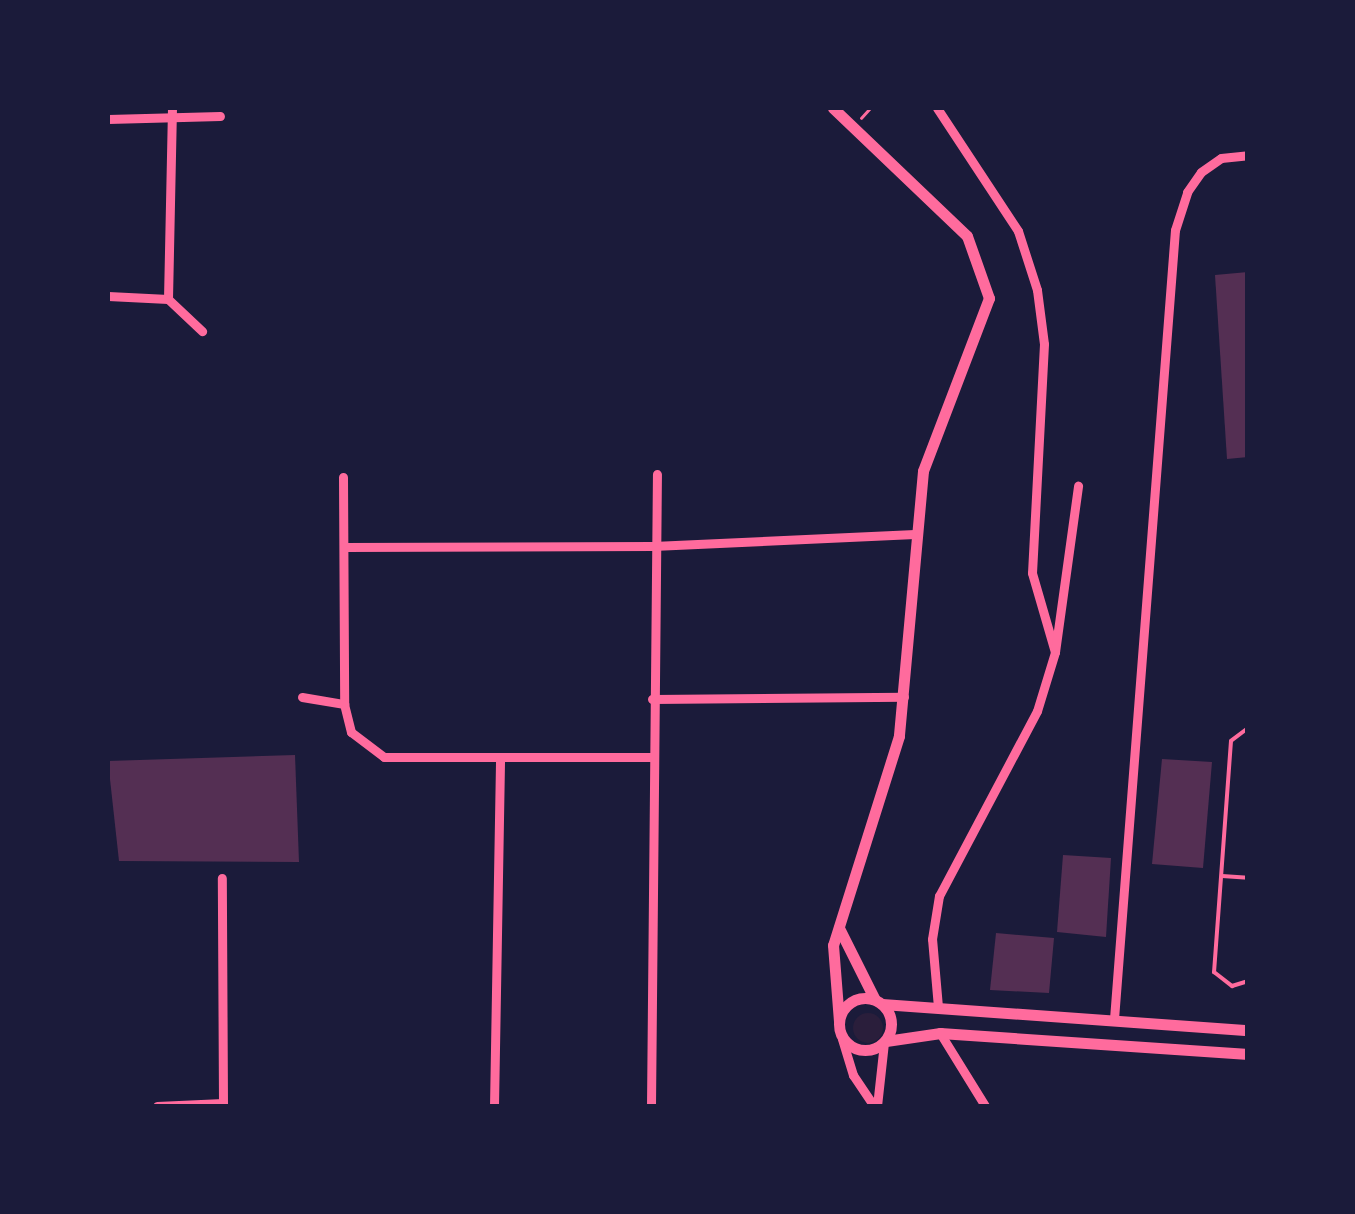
<!DOCTYPE html>
<html>
<head>
<meta charset="utf-8">
<style>
	body { margin:0 }
	#map { position:relative; width:1355px; height:1214px; overflow:hidden; background:#1b1b3a; font-family:"Work Sans",sans-serif }
	div>[style] { position:absolute }
	.green>* { inset:0; background:#2a1e3b }
	.round { border-radius:50% }
	.building>* { inset:0; background:#542f53 }
	.path>* { height:2.5px; margin:-1.25px; padding:0 1.25px; transform-origin:1.25px; border-radius:1.25px; background:#ff6b9d }
	.service>* { height:4px; margin:-2px; padding:0 2px; transform-origin:2px; border-radius:2px; background:#ff6b9d }
	.minor>* { height:9px; margin:-4.5px; padding:0 4.5px; transform-origin:4.5px; border-radius:4.5px; background:#ff6b9d }
	.secondary>* { height:11px; margin:-5.5px; padding:0 5.5px; transform-origin:5.5px; border-radius:5.5px; background:#ff6b9d }
	.secondary>.ring { margin:-5.5px; padding:0; box-sizing:content-box; background:none; border:11px solid #ff6b9d; border-radius:50% }
	span { translate:-50% -50%; white-space:nowrap; text-align:center; line-height:1.15; -webkit-text-stroke:8px #1b1b3a; paint-order:stroke }
	.frame { position:absolute; inset:0; border:110px solid #1b1b3a; pointer-events:none }
</style>
</head>
<body>
<div id="map">
	<div class="green">
		<div class="round" style="left:853px;top:1013px;width:30px;height:30px"></div>
	</div>
	<div class="building">
		<div style="clip-path:polygon(1248px 272px,1248px 457px,1227px 459px,1215px 275px)"></div>
		<div style="clip-path:polygon(295px 755px,299px 862px,119px 861px,108px 761px)"></div>
		<div style="clip-path:polygon(1162px 759px,1212px 762px,1203px 868px,1152px 864px)"></div>
		<div style="clip-path:polygon(1063px 855px,1111px 858px,1106px 937px,1057px 932px)"></div>
		<div style="clip-path:polygon(996px 933px,1054px 938px,1049px 993px,990px 990px)"></div>
	</div>
	<div class="path">
		<div style="left:861px;top:118px;width:13px;rotate:-48deg"></div>
	</div>
	<div class="service">
		<div style="left:1248px;top:728px;width:21px;rotate:143deg"></div>
		<div style="left:1231px;top:741px;width:232px;rotate:94.2deg"></div>
		<div style="left:1214px;top:972px;width:23px;rotate:38deg"></div>
		<div style="left:1232px;top:986px;width:17px;rotate:-17deg"></div>
		<div style="left:1222px;top:876px;width:26px;rotate:4deg"></div>
	</div>
	<div class="minor">
		<div style="left:172px;top:108px;width:191px;rotate:91.2deg"></div>
		<div style="left:168px;top:299px;width:47px;rotate:43.3deg"></div>
		<div style="left:937px;top:108px;width:147px;rotate:56.6deg"></div>
		<div style="left:1018px;top:231px;width:62px;rotate:72.1deg"></div>
		<div style="left:1037px;top:290px;width:54px;rotate:82.6deg"></div>
		<div style="left:1044px;top:344px;width:229px;rotate:93deg"></div>
		<div style="left:1032px;top:573px;width:82px;rotate:73.8deg"></div>
		<div style="left:108px;top:119px;width:112px;rotate:-1.5deg"></div>
		<div style="left:108px;top:296px;width:60px;rotate:2.9deg"></div>
		<div style="left:343px;top:477px;width:227px;rotate:89.7deg"></div>
		<div style="left:344px;top:704px;width:29px;rotate:76deg"></div>
		<div style="left:351px;top:732px;width:41px;rotate:37.1deg"></div>
		<div style="left:384px;top:757px;width:268px"></div>
		<div style="left:344px;top:547px;width:309px;rotate:-0.2deg"></div>
		<div style="left:653px;top:546px;width:262px;rotate:-2.6deg"></div>
		<div style="left:302px;top:697px;width:43px;rotate:9.5deg"></div>
		<div style="left:652px;top:699px;width:252px;rotate:-0.5deg"></div>
		<div style="left:938px;top:1007px;width:68px;rotate:-95deg"></div>
		<div style="left:932px;top:939px;width:44px;rotate:-80.8deg"></div>
		<div style="left:939px;top:896px;width:209px;rotate:-62.1deg"></div>
		<div style="left:1037px;top:711px;width:62px;rotate:-73deg"></div>
		<div style="left:1055px;top:652px;width:168px;rotate:-82.1deg"></div>
		<div style="left:1114px;top:1019px;width:791px;rotate:-85.58deg"></div>
		<div style="left:1175px;top:230px;width:40px;rotate:-72deg"></div>
		<div style="left:1187px;top:192px;width:24px;rotate:-55deg"></div>
		<div style="left:1201px;top:172px;width:24px;rotate:-35deg"></div>
		<div style="left:1221px;top:158px;width:27px;rotate:-6deg"></div>
		<div style="left:940px;top:1033px;width:86px;rotate:58.3deg"></div>
		<div style="left:842px;top:1039px;width:38px;rotate:73deg"></div>
		<div style="left:853px;top:1075px;width:37px;rotate:56deg"></div>
		<div style="left:157px;top:1106px;width:66px;rotate:-2.6deg"></div>
		<div style="left:223px;top:1103px;width:225px;rotate:-90.3deg"></div>
		<div style="left:494px;top:1106px;width:348px;rotate:-89deg"></div>
		<div style="left:651px;top:1106px;width:632px;rotate:-89.46deg"></div>
		<div style="left:877px;top:1106px;width:63px;rotate:-83.7deg"></div>
	</div>
	<div class="secondary">
		<div style="left:833px;top:108px;width:185px;rotate:43.7deg"></div>
		<div style="left:967px;top:236px;width:66px;rotate:70.5deg"></div>
		<div style="left:989px;top:298px;width:185px;rotate:110.9deg"></div>
		<div style="left:923px;top:471px;width:266px;rotate:95.2deg"></div>
		<div style="left:899px;top:736px;width:219px;rotate:107.5deg"></div>
		<div style="left:833px;top:945px;width:77px;rotate:85.5deg"></div>
		<div style="left:839px;top:928px;width:80px;rotate:63.4deg"></div>
		<div class="ring" style="left:839px;top:998px;width:41px;height:41px"></div>
		<div style="left:882px;top:1004px;width:367px;rotate:4.1deg"></div>
		<div style="left:886px;top:1041px;width:55px;rotate:-8.4deg"></div>
		<div style="left:940px;top:1033px;width:309px;rotate:3.9deg"></div>
	</div>
	<div class="frame"></div>
</div>
</body>
</html>
